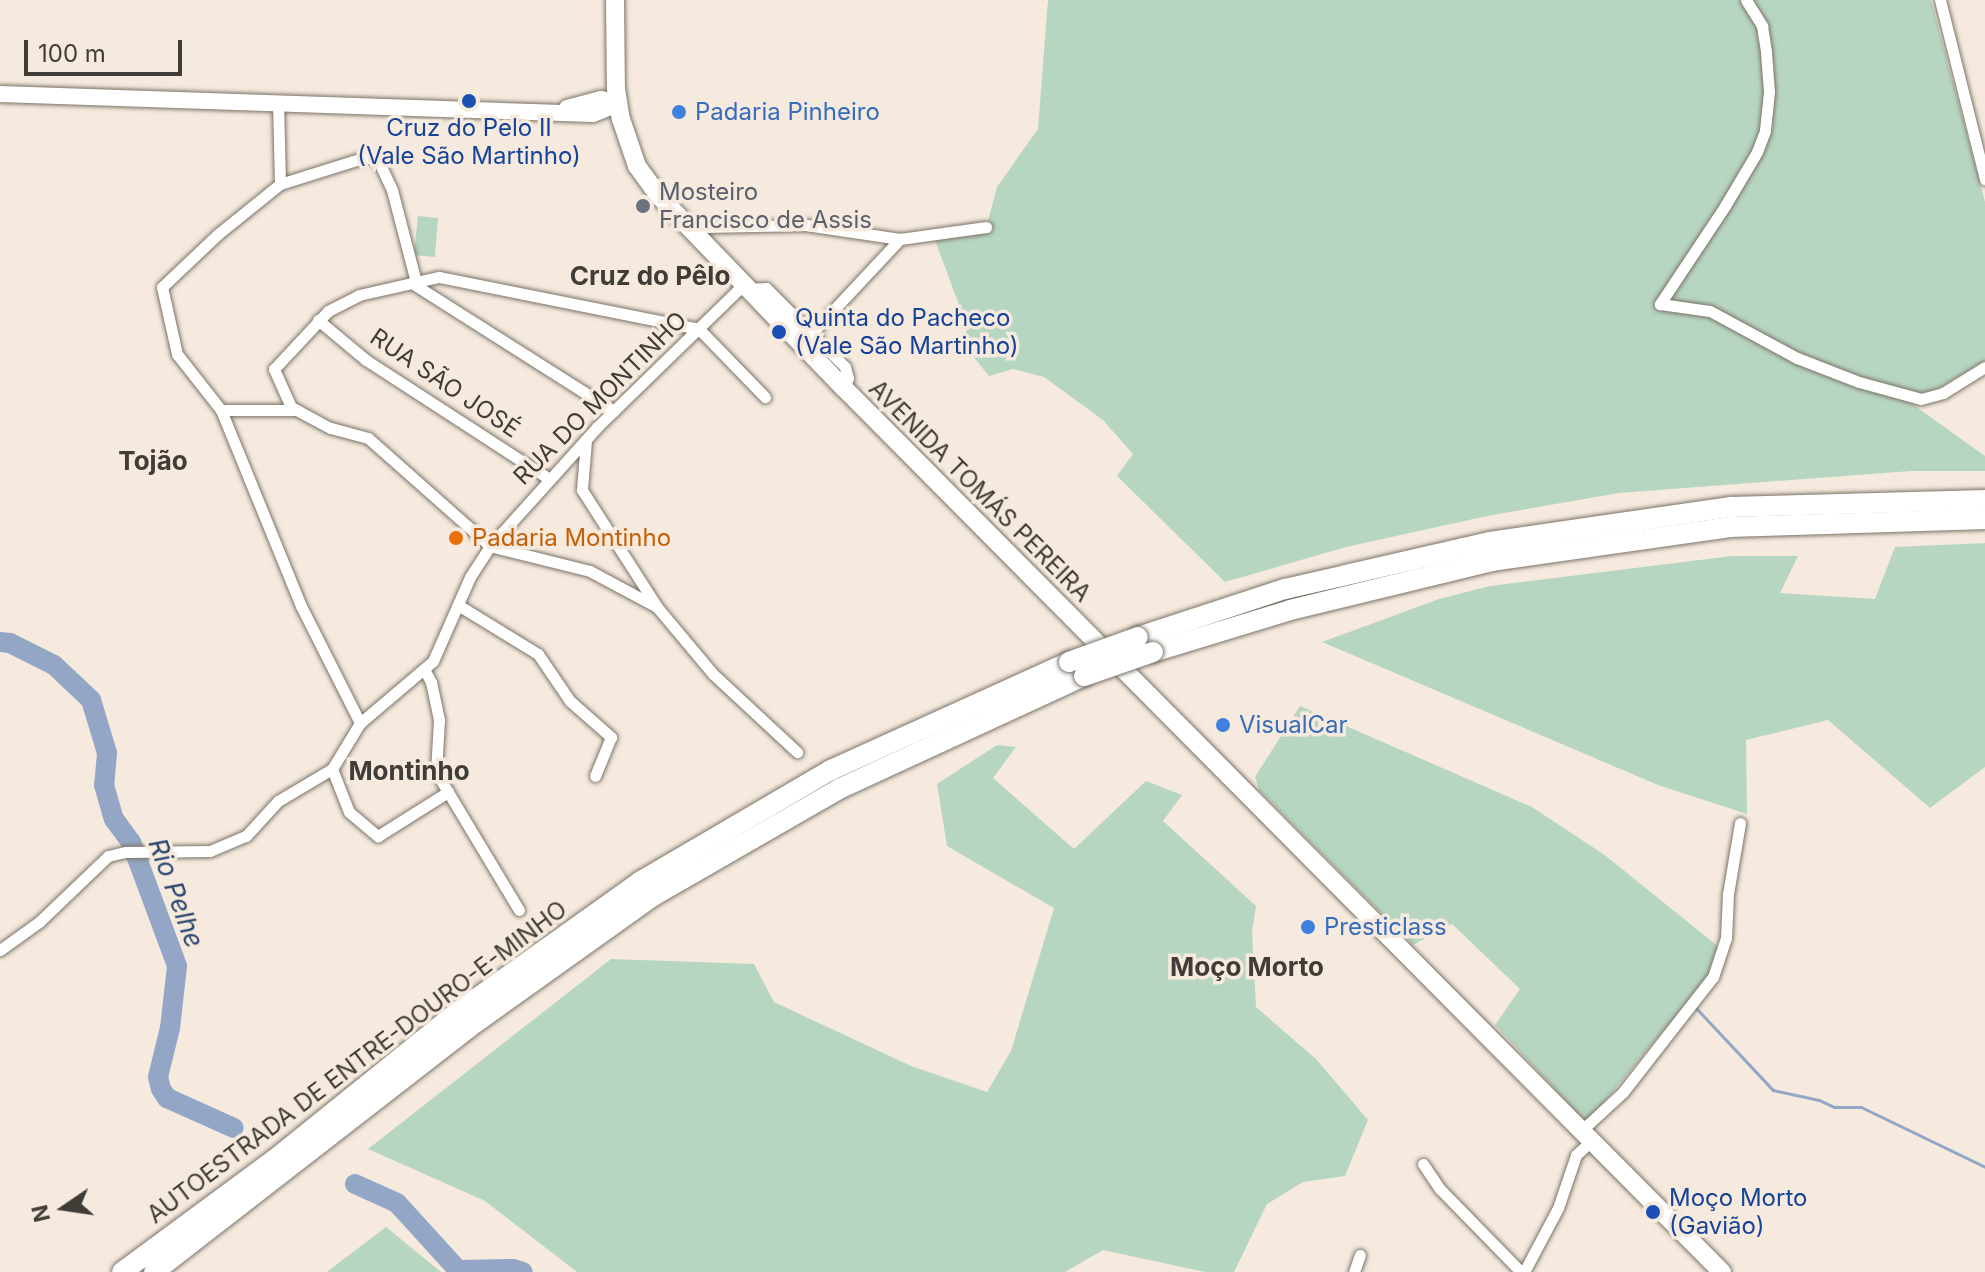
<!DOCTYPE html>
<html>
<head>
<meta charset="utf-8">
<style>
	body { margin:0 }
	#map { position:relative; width:1985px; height:1272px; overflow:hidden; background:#f5eadd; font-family:Inter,sans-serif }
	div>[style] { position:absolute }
	.green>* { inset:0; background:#b7d6c2 }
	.stream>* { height:3px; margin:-1.5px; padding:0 1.5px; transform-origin:1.5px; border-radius:1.5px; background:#93a6c5 }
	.river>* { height:20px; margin:-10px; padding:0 10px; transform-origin:10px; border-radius:10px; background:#93a6c5 }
	.roads { filter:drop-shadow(0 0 2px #7c7367) drop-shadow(0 0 2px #7c7367) }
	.minor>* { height:11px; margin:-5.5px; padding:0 5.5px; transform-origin:5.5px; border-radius:5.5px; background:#fff }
	.secondary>* { height:16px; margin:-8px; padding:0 8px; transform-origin:8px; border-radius:8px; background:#fff }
	.primary>* { height:18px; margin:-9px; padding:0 9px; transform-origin:9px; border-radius:9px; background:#fff }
	.motorway>* { height:20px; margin:-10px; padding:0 10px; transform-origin:10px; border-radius:10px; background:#fff }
	.bridges { filter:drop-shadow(0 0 2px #7c7367) drop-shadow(0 0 2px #7c7367) }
	.motorway-bridge>* { height:20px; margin:-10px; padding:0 10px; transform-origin:10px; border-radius:10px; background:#fff }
	.dots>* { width:22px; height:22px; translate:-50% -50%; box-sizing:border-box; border:4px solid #f5eadd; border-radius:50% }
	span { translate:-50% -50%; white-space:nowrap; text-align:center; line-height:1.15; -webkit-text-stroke:7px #f5eadd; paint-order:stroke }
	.shop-label { font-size:24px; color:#366cbe }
	.left { translate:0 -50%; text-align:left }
	.transit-label { font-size:24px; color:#164399 }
	.worship-label { font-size:24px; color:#5b616d }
	.street-label { font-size:24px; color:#403c37 }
	.food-label { font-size:24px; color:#c56008 }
	.neighbourhood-label { font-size:26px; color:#403c37; font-weight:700 }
	.water-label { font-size:26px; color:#2b4570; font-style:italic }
	.north { position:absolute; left:24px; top:1168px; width:80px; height:80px; -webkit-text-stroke:6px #f5eadd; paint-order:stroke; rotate:257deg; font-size:22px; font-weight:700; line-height:32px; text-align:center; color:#403c37 }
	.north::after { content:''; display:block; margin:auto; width:28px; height:36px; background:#403c37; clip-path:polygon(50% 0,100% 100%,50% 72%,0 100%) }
	.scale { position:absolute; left:24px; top:40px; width:158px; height:36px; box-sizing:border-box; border:4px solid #403c37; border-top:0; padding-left:10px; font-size:24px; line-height:28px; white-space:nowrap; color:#403c37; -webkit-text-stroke:6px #f5eadd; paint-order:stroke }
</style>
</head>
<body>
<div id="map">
	<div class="green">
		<div style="clip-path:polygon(1048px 0,1931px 0,1985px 202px,1985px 361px,1934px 391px,1908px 401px,1985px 456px,1985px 471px,1911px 471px,1619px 493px,1487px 516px,1346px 547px,1225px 582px,1117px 476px,1133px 454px,1103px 420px,1044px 377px,1013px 369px,989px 376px,960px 340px,968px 329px,935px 240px,985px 232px,997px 187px,1038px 129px)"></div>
		<div style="clip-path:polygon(418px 216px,438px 218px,435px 257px,414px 255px)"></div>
		<div style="clip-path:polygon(1985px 543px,1985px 767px,1930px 808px,1828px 720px,1746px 740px,1747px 814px,1658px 785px,1322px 642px,1439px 599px,1490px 586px,1732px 556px,1798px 556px,1780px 593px,1875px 599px,1895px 547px)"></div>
		<div style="clip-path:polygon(1300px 706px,1532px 807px,1606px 856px,1720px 948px,1711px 973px,1591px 1118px,1584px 1120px,1495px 1025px,1520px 989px,1452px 924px,1413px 945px,1259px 790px,1255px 777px)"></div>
		<div style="clip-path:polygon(997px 745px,1016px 747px,993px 778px,1074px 849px,1146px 781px,1182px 795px,1163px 821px,1256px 906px,1252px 932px,1256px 1007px,1316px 1059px,1368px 1120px,1345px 1176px,1303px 1182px,1267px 1204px,1234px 1272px,1205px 1272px,1103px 1250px,1065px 1272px,577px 1272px,485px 1201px,368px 1149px,611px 959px,754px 964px,774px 1002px,911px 1066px,987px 1092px,1011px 1051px,1054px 908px,947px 846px,937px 784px)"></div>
		<div style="clip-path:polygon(386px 1227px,441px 1272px,327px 1272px,332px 1268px)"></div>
	</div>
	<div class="stream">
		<div style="left:1695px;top:1007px;width:114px;rotate:46.8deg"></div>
		<div style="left:1773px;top:1090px;width:47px;rotate:12.3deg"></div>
		<div style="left:1819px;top:1100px;width:17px;rotate:25deg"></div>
		<div style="left:1834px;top:1107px;width:27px"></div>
		<div style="left:1861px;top:1107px;width:138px;rotate:25.8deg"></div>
	</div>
	<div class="river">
		<div style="left:0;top:642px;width:10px;rotate:6deg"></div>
		<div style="left:10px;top:643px;width:49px;rotate:26.6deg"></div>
		<div style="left:54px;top:665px;width:51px;rotate:43.4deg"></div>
		<div style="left:91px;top:700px;width:55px;rotate:73.2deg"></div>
		<div style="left:107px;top:753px;width:32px;rotate:95deg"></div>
		<div style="left:104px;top:785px;width:35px;rotate:74deg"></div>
		<div style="left:114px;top:819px;width:29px;rotate:54deg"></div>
		<div style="left:131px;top:842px;width:132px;rotate:69.6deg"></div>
		<div style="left:177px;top:966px;width:62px;rotate:96.4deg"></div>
		<div style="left:170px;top:1028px;width:50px;rotate:103.8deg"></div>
		<div style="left:158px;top:1077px;width:12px;rotate:76deg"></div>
		<div style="left:161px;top:1089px;width:11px;rotate:56deg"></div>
		<div style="left:167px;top:1098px;width:73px;rotate:24.1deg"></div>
		<div style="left:355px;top:1184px;width:46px;rotate:24.3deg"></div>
		<div style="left:397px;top:1203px;width:91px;rotate:47.7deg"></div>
		<div style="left:458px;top:1270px;width:55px;rotate:-1deg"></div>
		<div style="left:513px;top:1269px;width:10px;rotate:17deg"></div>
	</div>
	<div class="roads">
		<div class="minor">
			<div style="left:1746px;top:0;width:31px;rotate:58deg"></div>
			<div style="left:1762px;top:26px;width:26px;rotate:81deg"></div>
			<div style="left:1766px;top:52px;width:40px;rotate:85.7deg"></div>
			<div style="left:1769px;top:92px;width:39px;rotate:96deg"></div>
			<div style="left:1765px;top:131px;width:22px;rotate:111deg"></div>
			<div style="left:1757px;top:152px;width:63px;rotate:120.7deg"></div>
			<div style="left:1725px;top:206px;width:118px;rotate:123.6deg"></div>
			<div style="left:1660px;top:304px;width:50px;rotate:8deg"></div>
			<div style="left:1710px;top:311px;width:99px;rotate:28.4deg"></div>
			<div style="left:1797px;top:358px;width:66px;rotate:21.2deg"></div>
			<div style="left:1859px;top:382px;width:64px;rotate:15.3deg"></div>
			<div style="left:1921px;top:399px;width:23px;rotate:-15deg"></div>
			<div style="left:1943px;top:393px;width:49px;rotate:-31.8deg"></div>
			<div style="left:1940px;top:0;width:185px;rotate:75.9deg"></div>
			<div style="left:278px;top:101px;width:83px;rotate:88.6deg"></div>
			<div style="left:280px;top:184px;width:80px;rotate:141.1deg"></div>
			<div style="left:218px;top:234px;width:77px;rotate:136.6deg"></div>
			<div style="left:162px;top:287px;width:69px;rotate:77.4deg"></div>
			<div style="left:177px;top:354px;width:71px;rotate:51.8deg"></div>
			<div style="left:221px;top:410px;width:76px"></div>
			<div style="left:280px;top:184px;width:90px;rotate:-17.4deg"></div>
			<div style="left:366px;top:157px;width:14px;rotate:21deg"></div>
			<div style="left:379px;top:162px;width:31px;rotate:65deg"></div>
			<div style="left:392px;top:190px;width:95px;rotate:75.4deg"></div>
			<div style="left:695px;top:234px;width:10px;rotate:-45deg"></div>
			<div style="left:702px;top:227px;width:104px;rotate:-1.1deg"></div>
			<div style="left:806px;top:225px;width:95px;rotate:8.5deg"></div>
			<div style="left:412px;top:283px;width:239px;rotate:32.4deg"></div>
			<div style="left:749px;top:289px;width:17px;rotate:-3deg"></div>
			<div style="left:766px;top:288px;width:112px;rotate:45deg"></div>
			<div style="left:845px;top:367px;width:11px;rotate:75deg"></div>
			<div style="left:848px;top:378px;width:11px;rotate:112deg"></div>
			<div style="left:318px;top:320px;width:62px;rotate:39.8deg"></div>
			<div style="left:366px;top:360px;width:218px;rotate:33deg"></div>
			<div style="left:812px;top:333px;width:129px;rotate:-46.9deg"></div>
			<div style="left:900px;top:239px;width:87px;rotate:-7.9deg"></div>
			<div style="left:221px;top:410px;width:212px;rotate:67.8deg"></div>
			<div style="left:301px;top:606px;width:131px;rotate:63.2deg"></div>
			<div style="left:586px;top:440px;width:50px;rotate:94.6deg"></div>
			<div style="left:582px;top:490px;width:139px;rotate:57.3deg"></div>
			<div style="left:657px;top:607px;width:87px;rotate:50.1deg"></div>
			<div style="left:713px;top:674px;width:115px;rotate:42.9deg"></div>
			<div style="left:458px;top:605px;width:94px;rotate:31.5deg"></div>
			<div style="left:538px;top:654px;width:57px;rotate:55.8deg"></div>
			<div style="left:570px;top:701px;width:55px;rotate:41.3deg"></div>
			<div style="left:611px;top:737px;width:42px;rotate:112.3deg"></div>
			<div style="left:657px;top:607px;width:76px;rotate:-151.8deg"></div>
			<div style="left:590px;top:571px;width:103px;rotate:-166deg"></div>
			<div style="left:490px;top:546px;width:163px;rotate:-138.5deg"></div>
			<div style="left:368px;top:438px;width:39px;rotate:-165deg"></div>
			<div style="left:330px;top:428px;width:44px;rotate:-151.7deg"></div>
			<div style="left:291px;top:407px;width:42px;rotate:-114.1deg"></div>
			<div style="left:274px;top:369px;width:79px;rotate:-47deg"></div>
			<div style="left:328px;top:311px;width:35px;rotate:-27deg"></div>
			<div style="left:359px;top:295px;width:82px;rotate:-12.7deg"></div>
			<div style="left:439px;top:277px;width:265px;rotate:11.3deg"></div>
			<div style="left:699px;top:329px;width:95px;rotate:45.9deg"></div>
			<div style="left:424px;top:669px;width:15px;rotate:62deg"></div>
			<div style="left:431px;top:682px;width:39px;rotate:78deg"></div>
			<div style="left:439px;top:720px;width:52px;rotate:93.3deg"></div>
			<div style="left:436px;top:772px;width:161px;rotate:59deg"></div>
			<div style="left:332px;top:769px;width:46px;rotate:68.4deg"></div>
			<div style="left:349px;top:812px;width:38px;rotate:40deg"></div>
			<div style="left:378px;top:836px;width:83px;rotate:-32.2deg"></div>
			<div style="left:0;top:950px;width:48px;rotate:-35.7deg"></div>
			<div style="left:39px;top:922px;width:95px;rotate:-43.7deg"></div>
			<div style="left:108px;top:856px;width:18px;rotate:-13deg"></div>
			<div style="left:126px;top:852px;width:84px;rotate:-0.7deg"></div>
			<div style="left:210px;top:851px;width:39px;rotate:-23deg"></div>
			<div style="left:246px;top:836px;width:47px;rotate:-47.6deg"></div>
			<div style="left:278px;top:801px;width:63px;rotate:-30.7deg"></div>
			<div style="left:332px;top:769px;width:54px;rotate:-58.7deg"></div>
			<div style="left:360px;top:723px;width:96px;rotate:-40.3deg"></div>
			<div style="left:433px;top:661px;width:92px;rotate:-66.2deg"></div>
			<div style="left:470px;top:577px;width:37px;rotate:-57deg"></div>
			<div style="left:490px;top:546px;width:160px;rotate:-48deg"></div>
			<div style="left:597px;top:427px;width:205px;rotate:-44.2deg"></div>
			<div style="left:1582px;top:1130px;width:56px;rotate:-42.8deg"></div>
			<div style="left:1623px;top:1092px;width:146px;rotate:-52deg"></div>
			<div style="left:1713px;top:977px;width:41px;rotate:-71.6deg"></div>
			<div style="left:1726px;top:938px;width:44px;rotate:-87.4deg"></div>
			<div style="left:1728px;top:894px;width:72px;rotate:-80.4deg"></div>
			<div style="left:1423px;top:1164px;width:30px;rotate:56deg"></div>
			<div style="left:1440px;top:1189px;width:116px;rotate:45.7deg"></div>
			<div style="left:1354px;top:1272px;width:18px;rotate:-71deg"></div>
			<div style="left:1524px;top:1272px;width:72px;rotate:-62deg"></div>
			<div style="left:1558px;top:1208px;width:56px;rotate:-71.2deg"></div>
			<div style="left:1576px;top:1155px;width:22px;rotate:-43deg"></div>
		</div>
		<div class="secondary">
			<div style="left:0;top:94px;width:593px;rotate:1.93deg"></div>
			<div style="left:593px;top:114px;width:27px;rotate:-22deg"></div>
			<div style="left:567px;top:108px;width:35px;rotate:-15deg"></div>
			<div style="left:601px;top:99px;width:18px;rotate:16deg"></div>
		</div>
		<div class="primary">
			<div style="left:615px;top:0;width:89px;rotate:89.4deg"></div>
			<div style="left:616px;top:89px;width:30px;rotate:81deg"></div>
			<div style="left:621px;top:119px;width:50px;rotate:71.2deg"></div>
			<div style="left:637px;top:166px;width:34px;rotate:54deg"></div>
			<div style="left:657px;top:194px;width:269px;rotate:46.1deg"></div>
			<div style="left:844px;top:388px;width:1246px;rotate:45.2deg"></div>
		</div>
		<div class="motorway">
			<div style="left:1138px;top:637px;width:155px;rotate:-18.1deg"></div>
			<div style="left:1285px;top:589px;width:210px;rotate:-12.9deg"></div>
			<div style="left:1490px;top:542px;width:244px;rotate:-8.3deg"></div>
			<div style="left:1731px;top:507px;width:254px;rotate:-1.6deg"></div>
			<div style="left:1153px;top:652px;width:143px;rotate:-17deg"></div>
			<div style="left:1290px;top:610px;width:208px;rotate:-13.6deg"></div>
			<div style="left:1492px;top:561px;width:241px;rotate:-8.1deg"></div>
			<div style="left:1731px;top:527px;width:254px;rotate:-1.8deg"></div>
			<div style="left:122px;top:1272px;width:189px;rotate:-36.4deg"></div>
			<div style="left:274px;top:1160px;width:234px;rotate:-38.9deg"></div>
			<div style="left:456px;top:1013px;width:227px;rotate:-35.5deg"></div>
			<div style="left:641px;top:881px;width:220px;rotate:-30.3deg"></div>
			<div style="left:831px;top:770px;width:261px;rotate:-24.4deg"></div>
			<div style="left:154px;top:1272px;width:398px;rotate:-37.8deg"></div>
			<div style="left:468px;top:1028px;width:227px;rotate:-35.5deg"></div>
			<div style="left:653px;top:896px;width:215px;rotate:-29.9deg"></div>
			<div style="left:839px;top:789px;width:270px;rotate:-24.8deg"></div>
		</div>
	</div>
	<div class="bridges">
		<div class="motorway-bridge">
			<div style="left:1069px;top:662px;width:73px;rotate:-19.9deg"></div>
			<div style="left:1084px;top:676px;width:73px;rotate:-19.2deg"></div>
		</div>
	</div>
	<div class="dots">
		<div style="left:469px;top:101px;background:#1a4fb4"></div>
		<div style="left:679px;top:112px;background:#3f7fe0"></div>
		<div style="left:643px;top:206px;background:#6b7280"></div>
		<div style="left:779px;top:332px;background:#1a4fb4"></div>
		<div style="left:456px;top:538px;background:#e8710a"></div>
		<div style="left:1223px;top:725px;background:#3f7fe0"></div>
		<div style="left:1308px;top:927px;background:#3f7fe0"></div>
		<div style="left:1653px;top:1212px;background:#1a4fb4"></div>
	</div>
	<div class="shop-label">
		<span class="left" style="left:695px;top:112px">Padaria Pinheiro</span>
		<span class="left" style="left:1239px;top:725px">VisualCar</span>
		<span class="left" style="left:1324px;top:927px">Presticlass</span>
	</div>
	<div class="transit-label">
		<span style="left:469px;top:142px">Cruz do Pelo II<br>(Vale São Martinho)</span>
		<span class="left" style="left:795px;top:332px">Quinta do Pacheco<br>(Vale São Martinho)</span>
		<span class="left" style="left:1669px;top:1212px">Moço Morto<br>(Gavião)</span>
	</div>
	<div class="worship-label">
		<span class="left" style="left:659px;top:206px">Mosteiro<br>Francisco de Assis</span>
	</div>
	<div class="street-label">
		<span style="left:445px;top:383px;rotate:34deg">RUA SÃO JOSÉ</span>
		<span style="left:600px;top:398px;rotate:-45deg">RUA DO MONTINHO</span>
		<span style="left:980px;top:491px;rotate:45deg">AVENIDA TOMÁS PEREIRA</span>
		<span style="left:357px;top:1062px;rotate:-37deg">AUTOESTRADA DE ENTRE-DOURO-E-MINHO</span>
	</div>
	<div class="food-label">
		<span class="left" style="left:472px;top:538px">Padaria Montinho</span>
	</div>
	<div class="neighbourhood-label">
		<span style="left:650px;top:276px">Cruz do Pêlo</span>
		<span style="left:153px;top:461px">Tojão</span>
		<span style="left:409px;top:771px">Montinho</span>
		<span style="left:1247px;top:967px">Moço Morto</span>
	</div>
	<div class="water-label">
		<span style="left:176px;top:893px;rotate:70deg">Rio Pelhe</span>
	</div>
	<div class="north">N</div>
	<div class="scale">100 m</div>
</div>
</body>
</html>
